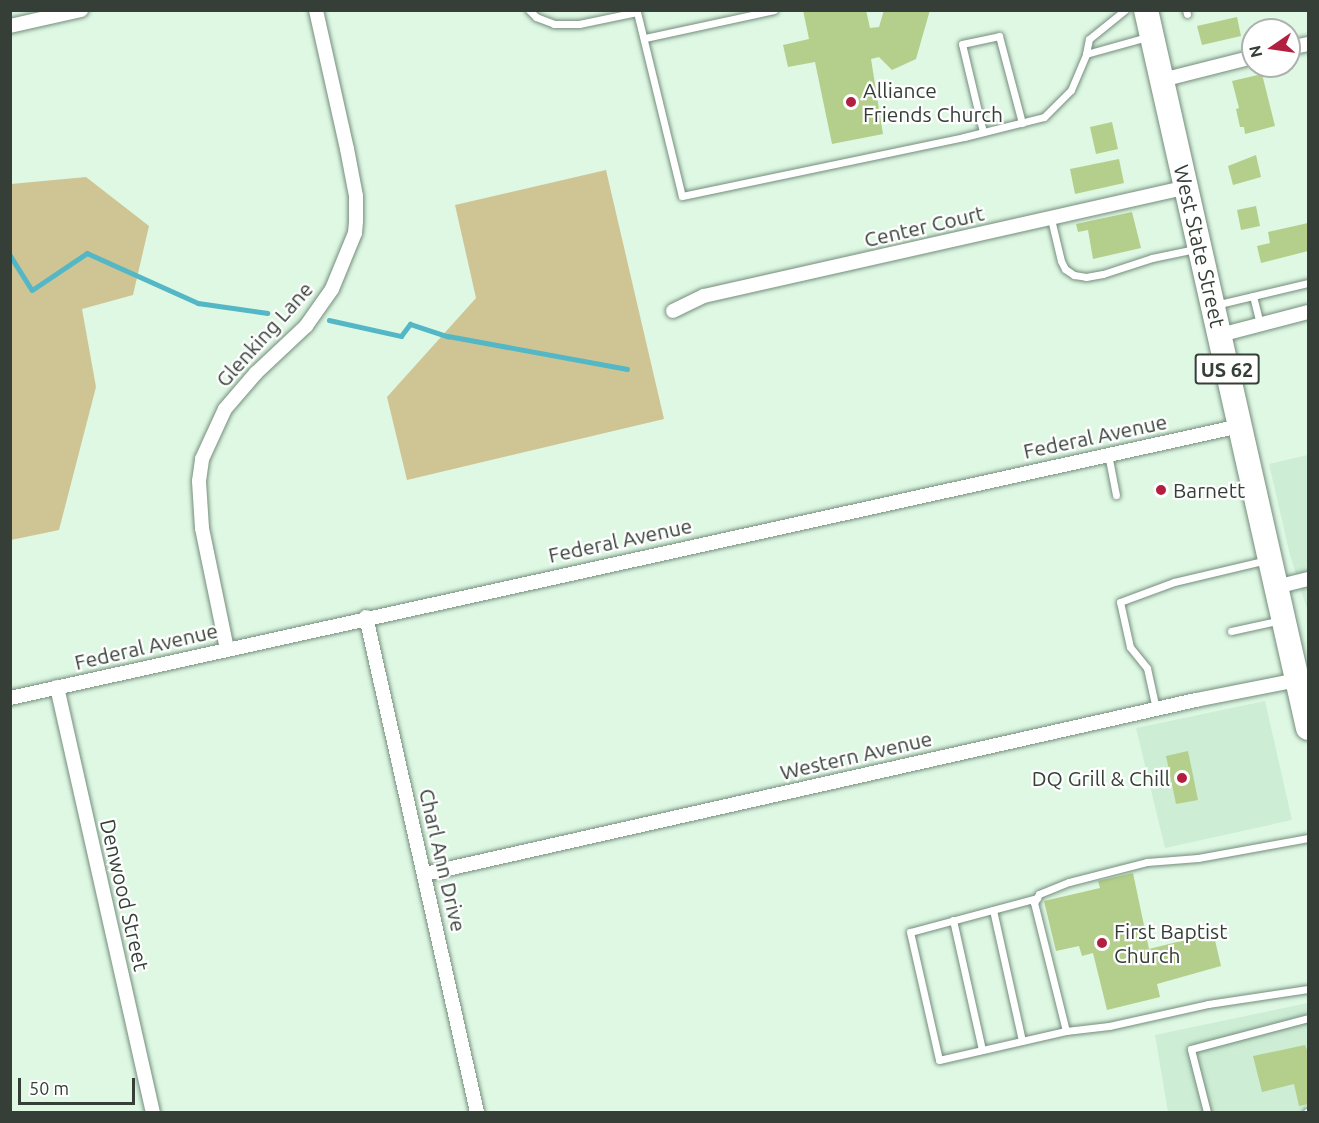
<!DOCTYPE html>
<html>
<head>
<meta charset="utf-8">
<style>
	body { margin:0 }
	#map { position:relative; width:1319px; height:1123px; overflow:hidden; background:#def8e4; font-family:Ubuntu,sans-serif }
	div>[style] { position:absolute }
	.built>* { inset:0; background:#cdedd5 }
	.green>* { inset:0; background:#cfc594 }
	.stream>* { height:4.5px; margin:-2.25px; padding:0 2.25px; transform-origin:2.25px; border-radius:2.25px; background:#53b7c6 }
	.building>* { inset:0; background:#b4cf8b }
	.roads { filter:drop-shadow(0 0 2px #758d7c) drop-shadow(0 0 2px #758d7c) }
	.lane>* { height:7px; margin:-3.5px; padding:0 3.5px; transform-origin:3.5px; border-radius:3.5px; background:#fff }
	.street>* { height:14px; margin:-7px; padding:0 7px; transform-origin:7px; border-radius:7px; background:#fff }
	.highway>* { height:24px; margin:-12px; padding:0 12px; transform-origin:12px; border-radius:12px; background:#fff }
	.dots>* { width:16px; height:16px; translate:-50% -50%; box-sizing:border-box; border:3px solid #fff; border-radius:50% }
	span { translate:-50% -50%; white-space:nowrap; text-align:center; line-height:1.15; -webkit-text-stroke:4.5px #fff; paint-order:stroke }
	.shield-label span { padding:2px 4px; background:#fff; border:2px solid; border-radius:4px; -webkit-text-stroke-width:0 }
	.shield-label { font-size:20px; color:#353f38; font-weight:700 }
	.poi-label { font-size:21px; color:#353f38 }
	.left { translate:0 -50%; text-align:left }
	.right { translate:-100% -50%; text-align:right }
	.street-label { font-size:21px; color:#353f38 }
	.frame { position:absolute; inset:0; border:12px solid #353f38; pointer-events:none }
	.north { position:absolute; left:1241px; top:18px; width:60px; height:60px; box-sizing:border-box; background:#fff; border:2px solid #aeb2af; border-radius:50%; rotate:257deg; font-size:16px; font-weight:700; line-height:24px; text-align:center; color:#353f38 }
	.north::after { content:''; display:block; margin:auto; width:21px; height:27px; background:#b21f41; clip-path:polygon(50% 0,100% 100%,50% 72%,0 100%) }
	.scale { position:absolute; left:18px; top:1078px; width:117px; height:27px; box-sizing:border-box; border:3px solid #353f38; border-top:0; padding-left:8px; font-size:18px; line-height:21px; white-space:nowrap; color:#353f38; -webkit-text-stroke:4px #fff; paint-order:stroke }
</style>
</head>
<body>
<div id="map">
	<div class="built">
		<div style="clip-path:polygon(1308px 455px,1308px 612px,1290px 555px,1269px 464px)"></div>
		<div style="clip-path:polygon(1265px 701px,1292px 820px,1165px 848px,1136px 728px)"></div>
		<div style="clip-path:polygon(1308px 1003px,1308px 1112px,1168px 1112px,1155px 1035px)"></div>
	</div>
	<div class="green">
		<div style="clip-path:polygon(606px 170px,664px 419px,407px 480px,387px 397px,476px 298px,455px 205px)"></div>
		<div style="clip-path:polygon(86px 177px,149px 226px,133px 295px,82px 309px,96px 387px,59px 530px,11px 540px,11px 184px)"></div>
	</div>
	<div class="stream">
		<div style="left:10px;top:255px;width:41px;rotate:57.8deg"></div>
		<div style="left:32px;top:290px;width:66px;rotate:-33.9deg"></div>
		<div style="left:87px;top:253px;width:122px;rotate:24.2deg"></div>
		<div style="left:198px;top:303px;width:70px;rotate:8.2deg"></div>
		<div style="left:329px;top:320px;width:74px;rotate:12.5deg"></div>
		<div style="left:401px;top:336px;width:15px;rotate:-53deg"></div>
		<div style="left:410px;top:324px;width:40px;rotate:18deg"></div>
		<div style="left:448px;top:336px;width:182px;rotate:10.4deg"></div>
	</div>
	<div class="building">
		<div style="clip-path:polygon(803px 10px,866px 10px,870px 28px,879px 27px,884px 10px,930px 10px,916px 59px,892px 70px,879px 57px,871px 59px,883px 134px,832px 144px,815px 62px,788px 67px,783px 45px,809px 39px)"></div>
		<div style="clip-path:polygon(1237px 17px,1241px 36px,1202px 45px,1197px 26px)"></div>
		<div style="clip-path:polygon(1262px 74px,1275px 126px,1245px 134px,1244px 127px,1240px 127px,1236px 109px,1239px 108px,1232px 81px)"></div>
		<div style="clip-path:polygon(1112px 122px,1118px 149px,1096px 154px,1090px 127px)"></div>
		<div style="clip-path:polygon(1256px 155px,1261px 177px,1233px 185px,1228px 166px)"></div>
		<div style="clip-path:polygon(1119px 159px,1124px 183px,1075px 194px,1070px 169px)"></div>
		<div style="clip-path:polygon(1256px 206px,1260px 226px,1241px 230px,1237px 210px)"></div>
		<div style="clip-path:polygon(1132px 212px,1141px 248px,1093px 259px,1088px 230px,1078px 232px,1076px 224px)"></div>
		<div style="clip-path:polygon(1308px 223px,1308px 251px,1261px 263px,1257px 246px,1270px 243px,1268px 232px)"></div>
		<div style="clip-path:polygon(1188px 751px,1198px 800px,1176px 804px,1166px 756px)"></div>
		<div style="clip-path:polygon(1133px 873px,1149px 949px,1197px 937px,1198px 940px,1214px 936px,1221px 966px,1157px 984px,1160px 997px,1107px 1010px,1093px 953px,1082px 956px,1079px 946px,1056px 951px,1044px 901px,1100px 888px,1098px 881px)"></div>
		<div style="clip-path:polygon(1305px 1045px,1308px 1052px,1308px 1104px,1299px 1106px,1294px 1084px,1262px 1092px,1253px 1056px)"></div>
	</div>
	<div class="roads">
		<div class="lane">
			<div style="left:529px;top:10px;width:10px;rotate:45deg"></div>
			<div style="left:536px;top:17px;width:19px;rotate:21deg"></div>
			<div style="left:554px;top:24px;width:25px"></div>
			<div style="left:579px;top:24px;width:59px;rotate:-11.7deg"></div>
			<div style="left:637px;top:12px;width:189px;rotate:76.3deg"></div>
			<div style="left:682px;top:196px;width:288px;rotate:-11.8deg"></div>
			<div style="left:964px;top:137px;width:82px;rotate:-14deg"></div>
			<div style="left:1044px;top:117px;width:38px;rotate:-45deg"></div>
			<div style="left:1071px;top:90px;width:39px;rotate:-67deg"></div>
			<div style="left:1086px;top:54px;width:15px;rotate:-79deg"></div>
			<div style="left:1089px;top:39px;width:46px;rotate:-38.9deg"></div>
			<div style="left:1186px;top:10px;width:4px;rotate:76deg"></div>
			<div style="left:645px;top:38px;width:132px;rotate:-12.2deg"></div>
			<div style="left:1086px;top:54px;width:63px;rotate:-15.6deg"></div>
			<div style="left:983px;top:132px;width:90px;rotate:-103.4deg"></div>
			<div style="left:962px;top:44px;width:38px;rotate:-12deg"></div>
			<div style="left:999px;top:36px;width:90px;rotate:75.2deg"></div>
			<div style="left:1051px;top:219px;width:43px;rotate:76.6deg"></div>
			<div style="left:1061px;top:261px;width:9px;rotate:63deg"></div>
			<div style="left:1065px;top:269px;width:11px;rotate:34deg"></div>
			<div style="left:1074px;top:275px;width:12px;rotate:9deg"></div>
			<div style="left:1086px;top:277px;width:17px;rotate:-10deg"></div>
			<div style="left:1103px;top:274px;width:52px;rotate:-18.1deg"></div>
			<div style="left:1152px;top:258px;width:44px;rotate:-11.8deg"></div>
			<div style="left:1253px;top:296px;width:29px;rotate:76deg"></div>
			<div style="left:1215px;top:305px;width:96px;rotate:-13.3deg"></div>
			<div style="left:1108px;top:454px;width:42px;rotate:79deg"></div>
			<div style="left:1231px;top:631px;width:51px;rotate:-12.4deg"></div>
			<div style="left:1156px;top:709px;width:42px;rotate:-102.4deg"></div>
			<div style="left:1147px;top:668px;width:27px;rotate:-129deg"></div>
			<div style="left:1130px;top:647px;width:46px;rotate:-102.5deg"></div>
			<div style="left:1120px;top:602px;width:58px;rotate:-20.3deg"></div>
			<div style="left:1174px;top:582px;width:96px;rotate:-13.3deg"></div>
			<div style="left:1037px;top:898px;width:131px;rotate:165deg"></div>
			<div style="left:910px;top:932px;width:131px;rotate:77.2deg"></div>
			<div style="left:939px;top:1060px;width:130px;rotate:-12.9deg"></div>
			<div style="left:1066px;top:1031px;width:43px;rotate:-6.6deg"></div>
			<div style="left:1109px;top:1026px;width:101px;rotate:-12.5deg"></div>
			<div style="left:1208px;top:1004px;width:101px;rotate:-8.5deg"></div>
			<div style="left:993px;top:910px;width:134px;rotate:77.5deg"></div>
			<div style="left:953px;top:920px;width:133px;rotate:77.4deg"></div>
			<div style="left:1066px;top:1031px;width:132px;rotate:-104deg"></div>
			<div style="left:1034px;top:903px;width:10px;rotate:-61deg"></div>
			<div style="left:1039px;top:894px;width:32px;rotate:-22deg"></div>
			<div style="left:1069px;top:882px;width:81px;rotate:-14.4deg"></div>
			<div style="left:1147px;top:862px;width:51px;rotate:-4.5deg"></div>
			<div style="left:1198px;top:858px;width:112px;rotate:-10.3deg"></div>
			<div style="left:1207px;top:1112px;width:65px;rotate:-104.3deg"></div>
			<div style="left:1191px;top:1049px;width:121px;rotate:-14.8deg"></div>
			<div style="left:1307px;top:1112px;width:1px"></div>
		</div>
		<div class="street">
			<div style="left:10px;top:26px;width:73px;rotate:-12.7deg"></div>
			<div style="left:1289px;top:48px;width:19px;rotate:-12deg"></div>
			<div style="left:1162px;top:80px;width:94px;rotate:-14.2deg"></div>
			<div style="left:673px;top:311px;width:34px;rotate:-26deg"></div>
			<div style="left:704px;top:296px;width:494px;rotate:-12.7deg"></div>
			<div style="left:1220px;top:335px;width:91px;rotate:-14.6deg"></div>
			<div style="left:1276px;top:587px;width:33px;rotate:-14deg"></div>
			<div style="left:366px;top:617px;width:507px;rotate:77.36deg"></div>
			<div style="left:227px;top:649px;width:124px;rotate:-101.7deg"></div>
			<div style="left:202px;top:528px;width:47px;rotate:-93.7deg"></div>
			<div style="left:199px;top:481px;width:22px;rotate:-82deg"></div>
			<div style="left:202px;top:459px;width:55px;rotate:-65.3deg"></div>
			<div style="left:225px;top:409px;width:48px;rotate:-49.3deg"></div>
			<div style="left:256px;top:373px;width:69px;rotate:-43.2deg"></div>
			<div style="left:306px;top:326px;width:45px;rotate:-54.9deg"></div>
			<div style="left:332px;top:289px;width:61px;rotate:-67.7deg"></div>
			<div style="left:355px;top:233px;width:12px;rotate:-85deg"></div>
			<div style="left:356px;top:221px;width:25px;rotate:-90deg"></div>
			<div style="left:356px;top:196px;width:48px;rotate:-100.8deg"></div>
			<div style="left:347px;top:149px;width:142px;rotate:-102.6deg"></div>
			<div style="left:57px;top:687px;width:436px;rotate:77.3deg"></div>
			<div style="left:10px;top:698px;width:1260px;rotate:-12.47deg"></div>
			<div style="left:425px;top:874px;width:790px;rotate:-12.72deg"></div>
			<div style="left:1196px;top:700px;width:104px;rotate:-11.1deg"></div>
		</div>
		<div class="highway">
			<div style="left:1146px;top:10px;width:736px;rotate:77.29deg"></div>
		</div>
	</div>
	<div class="dots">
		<div style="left:851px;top:102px;background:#b21f41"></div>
		<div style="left:1161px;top:490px;background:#b21f41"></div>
		<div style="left:1182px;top:778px;background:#b21f41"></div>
		<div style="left:1102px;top:943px;background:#b21f41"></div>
	</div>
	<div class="shield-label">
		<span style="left:1227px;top:369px">US 62</span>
	</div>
	<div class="poi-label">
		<span class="left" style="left:863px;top:102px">Alliance<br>Friends Church</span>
		<span class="left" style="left:1173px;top:490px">Barnett</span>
		<span class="right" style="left:1170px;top:778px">DQ Grill &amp; Chill</span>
		<span class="left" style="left:1114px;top:943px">First Baptist<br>Church</span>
	</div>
	<div class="street-label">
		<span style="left:924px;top:226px;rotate:-13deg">Center Court</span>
		<span style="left:1200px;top:246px;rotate:77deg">West State Street</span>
		<span style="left:264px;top:334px;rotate:-48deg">Glenking Lane</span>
		<span style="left:1095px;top:436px;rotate:-12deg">Federal Avenue</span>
		<span style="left:620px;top:540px;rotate:-12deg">Federal Avenue</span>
		<span style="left:146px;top:646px;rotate:-13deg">Federal Avenue</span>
		<span style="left:856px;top:755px;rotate:-13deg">Western Avenue</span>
		<span style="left:443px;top:860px;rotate:77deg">Charl Ann Drive</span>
		<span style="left:125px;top:895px;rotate:77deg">Denwood Street</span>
	</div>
	<div class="frame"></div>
	<div class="north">N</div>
	<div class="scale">50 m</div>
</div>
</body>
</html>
